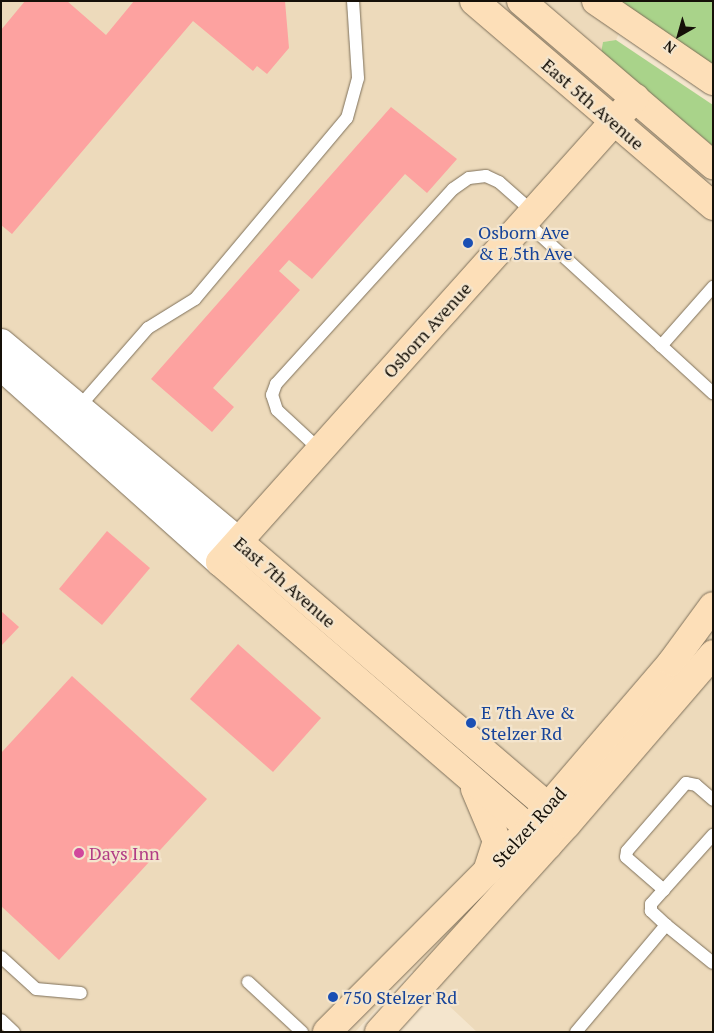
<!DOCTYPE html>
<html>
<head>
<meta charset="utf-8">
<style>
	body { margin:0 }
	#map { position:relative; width:714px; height:1033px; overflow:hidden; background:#f4e5cd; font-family:"PT Serif",serif }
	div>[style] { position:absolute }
	.built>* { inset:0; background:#eddabb }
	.green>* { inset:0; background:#a9d38a }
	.building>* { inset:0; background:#fda2a0 }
	.roads { filter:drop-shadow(0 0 1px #7e705a) drop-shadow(0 0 1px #7e705a) }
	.service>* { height:12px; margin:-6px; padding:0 6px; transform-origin:6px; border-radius:6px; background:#fff }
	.tertiary>* { height:28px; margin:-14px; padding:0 14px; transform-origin:14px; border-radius:14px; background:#fff }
	.primary>* { height:28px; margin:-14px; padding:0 14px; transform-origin:14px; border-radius:14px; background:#fddfb8 }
	.dots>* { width:14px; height:14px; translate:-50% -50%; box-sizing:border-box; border:2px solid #f4e5cd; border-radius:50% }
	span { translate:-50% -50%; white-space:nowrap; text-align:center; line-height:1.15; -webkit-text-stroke:4.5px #f4e5cd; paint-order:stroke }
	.street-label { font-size:18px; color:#151008 }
	.transit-label { font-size:18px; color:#164399 }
	.left { translate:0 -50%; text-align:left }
	.hotel-label { font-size:18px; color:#b23c85 }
	.frame { position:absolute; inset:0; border:2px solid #151008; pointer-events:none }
	.north { position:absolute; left:654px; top:10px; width:50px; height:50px; -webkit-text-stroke:4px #f4e5cd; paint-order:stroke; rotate:218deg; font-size:14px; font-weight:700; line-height:20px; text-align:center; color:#151008 }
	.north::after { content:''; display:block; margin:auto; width:18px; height:22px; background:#151008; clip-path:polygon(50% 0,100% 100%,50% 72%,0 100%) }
</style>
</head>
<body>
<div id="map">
	<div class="built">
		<div style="clip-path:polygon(1px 1px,605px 1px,627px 16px,616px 40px,603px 42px,601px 54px,713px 146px,713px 1032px,477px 1032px,412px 971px,355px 1032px,1px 1032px)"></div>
	</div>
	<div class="green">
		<div style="clip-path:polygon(605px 1px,713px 1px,713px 73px)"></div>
		<div style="clip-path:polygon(616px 40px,713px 105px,713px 146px,601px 53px,603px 42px)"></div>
	</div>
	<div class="building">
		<div style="clip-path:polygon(25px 1px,67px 1px,106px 35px,134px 1px,285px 1px,289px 48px,267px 74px,257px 66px,253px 71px,193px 21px,12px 234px,1px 225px,1px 30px)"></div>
		<div style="clip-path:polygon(391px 107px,457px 159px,427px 193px,405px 174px,312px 279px,289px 260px,279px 271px,300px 290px,213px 388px,234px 407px,212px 432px,151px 379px)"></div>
		<div style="clip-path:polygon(107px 531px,150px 568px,102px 625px,59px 589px)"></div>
		<div style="clip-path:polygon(1px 611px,19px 627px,1px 646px)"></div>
		<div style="clip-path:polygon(238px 644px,321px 718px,273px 772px,190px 699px)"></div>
		<div style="clip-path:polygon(72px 676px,207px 799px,59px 960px,1px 906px,1px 753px)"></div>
	</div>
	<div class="roads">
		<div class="service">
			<div style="left:525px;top:221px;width:255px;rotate:42.5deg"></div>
			<div style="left:661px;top:346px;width:79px;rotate:-48.6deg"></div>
			<div style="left:79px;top:407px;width:105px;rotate:-48.9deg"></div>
			<div style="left:148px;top:328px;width:55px;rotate:-31.7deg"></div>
			<div style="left:195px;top:299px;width:236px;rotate:-50deg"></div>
			<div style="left:347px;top:118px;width:41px;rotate:-74.6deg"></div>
			<div style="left:358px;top:78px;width:77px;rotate:-93.7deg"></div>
			<div style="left:320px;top:450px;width:59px;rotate:-137.1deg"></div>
			<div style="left:277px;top:410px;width:16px;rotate:-108deg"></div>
			<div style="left:272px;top:395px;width:12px;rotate:-70deg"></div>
			<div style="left:276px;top:384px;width:263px;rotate:-47.8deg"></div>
			<div style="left:453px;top:189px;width:19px;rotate:-35deg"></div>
			<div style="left:469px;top:178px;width:17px;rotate:-7deg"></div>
			<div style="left:486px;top:176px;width:14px;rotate:25deg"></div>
			<div style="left:499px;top:182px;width:45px;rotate:41.4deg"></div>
			<div style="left:664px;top:890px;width:50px;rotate:-139deg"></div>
			<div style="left:626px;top:857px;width:6px;rotate:-81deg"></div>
			<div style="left:627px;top:851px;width:90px;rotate:-49.1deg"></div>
			<div style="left:686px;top:783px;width:10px;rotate:11deg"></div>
			<div style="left:696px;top:785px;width:23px;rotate:41deg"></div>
			<div style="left:666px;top:925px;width:21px;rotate:-137deg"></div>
			<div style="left:651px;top:911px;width:7px;rotate:-90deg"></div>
			<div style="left:651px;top:904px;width:93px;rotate:-48.1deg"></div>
			<div style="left:1px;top:957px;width:47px;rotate:42.4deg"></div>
			<div style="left:36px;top:989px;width:45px;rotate:5.1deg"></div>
			<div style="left:248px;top:982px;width:74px;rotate:42.8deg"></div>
			<div style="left:1px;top:1020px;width:18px;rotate:43deg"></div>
			<div style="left:576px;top:1032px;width:140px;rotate:-49.9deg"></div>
			<div style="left:666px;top:925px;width:60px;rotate:39deg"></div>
		</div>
		<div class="tertiary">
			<div style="left:1px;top:343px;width:310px;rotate:39.9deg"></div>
			<div style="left:1px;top:366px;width:294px;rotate:41.8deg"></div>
		</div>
		<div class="primary">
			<div style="left:474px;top:1px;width:315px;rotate:40.6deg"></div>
			<div style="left:521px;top:1px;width:253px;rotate:40.5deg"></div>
			<div style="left:596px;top:1px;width:142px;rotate:34.4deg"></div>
			<div style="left:239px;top:542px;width:426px;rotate:40.6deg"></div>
			<div style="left:475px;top:789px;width:56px;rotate:67.1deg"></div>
			<div style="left:497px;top:841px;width:32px;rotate:108deg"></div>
			<div style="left:548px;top:845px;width:433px;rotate:-139.2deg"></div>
			<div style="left:220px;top:562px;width:623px;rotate:-48.19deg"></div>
			<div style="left:327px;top:1032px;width:286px;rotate:-45.1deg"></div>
			<div style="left:529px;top:829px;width:220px;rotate:-49.4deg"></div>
			<div style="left:672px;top:662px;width:69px;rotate:-53.8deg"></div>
			<div style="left:379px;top:1032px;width:280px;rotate:-47.9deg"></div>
			<div style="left:567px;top:824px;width:224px;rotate:-49.3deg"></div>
		</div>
	</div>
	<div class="dots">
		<div style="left:468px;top:243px;background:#1a4fb4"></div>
		<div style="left:471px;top:723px;background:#1a4fb4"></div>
		<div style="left:79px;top:853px;background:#d1479c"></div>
		<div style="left:333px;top:997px;background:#1a4fb4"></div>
	</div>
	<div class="street-label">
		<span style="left:593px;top:104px;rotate:41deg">East 5th Avenue</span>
		<span style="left:427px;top:330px;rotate:-48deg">Osborn Avenue</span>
		<span style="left:285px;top:582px;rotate:41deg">East 7th Avenue</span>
		<span style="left:529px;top:827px;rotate:-48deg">Stelzer Road</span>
	</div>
	<div class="transit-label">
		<span class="left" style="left:478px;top:243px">Osborn Ave<br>&amp; E 5th Ave</span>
		<span class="left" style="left:481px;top:723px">E 7th Ave &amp;<br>Stelzer Rd</span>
		<span class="left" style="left:343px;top:997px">750 Stelzer Rd</span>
	</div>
	<div class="hotel-label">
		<span class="left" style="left:89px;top:853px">Days Inn</span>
	</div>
	<div class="frame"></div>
	<div class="north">N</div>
</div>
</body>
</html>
